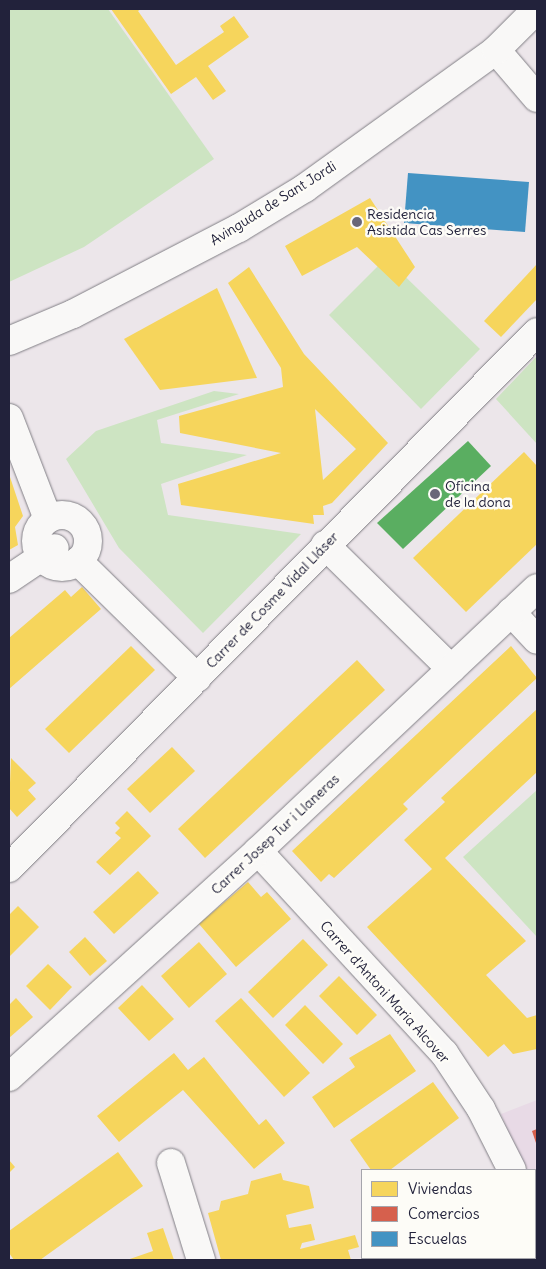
<!DOCTYPE html>
<html>
<head>
<meta charset="utf-8">
<style>
	body { margin:0 }
	#map { position:relative; width:546px; height:1269px; overflow:hidden; background:#ece6ea; font-family:Delius,sans-serif }
	div>[style] { position:absolute }
	.built>* { inset:0; background:#e8dae6 }
	.green>* { inset:0; background:#cde4c2 }
	.homes>* { inset:0; background:#f6d55c }
	.shops>* { inset:0; background:#d6604d }
	.schools>* { inset:0; background:#4393c3 }
	.public>* { inset:0; background:#5aae61 }
	.roads { filter:drop-shadow(0 0 1px #817f85) drop-shadow(0 0 1px #817f85) }
	.minor>* { height:28px; margin:-14px; padding:0 14px; transform-origin:14px; border-radius:14px; background:#f9f8f7 }
	.minor>.ring { margin:-14px; padding:0; box-sizing:content-box; background:none; border:28px solid #f9f8f7; border-radius:50% }
	.dots>* { width:14px; height:14px; translate:-50% -50%; box-sizing:border-box; border:2px solid #fdfcf7; border-radius:50% }
	span { translate:-50% -50%; white-space:nowrap; text-align:center; line-height:1.15; -webkit-text-stroke:5px #fdfcf7; paint-order:stroke }
	.street-label { font-size:14px; color:#22223b }
	.poi-label { font-size:14px; color:#22223b }
	.left { translate:0 -50%; text-align:left }
	.frame { position:absolute; inset:0; border:10px solid #22223b; pointer-events:none }
	.legend { position:absolute; left:361px; top:1169px; width:175px; height:90px; box-sizing:border-box; background:#fdfcf7; border:1px solid #a5a5ac; margin:0; padding:6px 9px; list-style:none; font-size:15px; color:#22223b }
	.legend li { display:flex; align-items:center; gap:10px; height:25px }
	.legend b { width:25px; border:1px solid #a5a5ac }
</style>
</head>
<body>
<div id="map">
	<div class="built">
		<div style="clip-path:polygon(537px 1100px,537px 1204px,535px 1170px,524px 1170px,501px 1114px)"></div>
	</div>
	<div class="green">
		<div style="clip-path:polygon(9px 9px,108px 9px,214px 159px,84px 247px,9px 282px)"></div>
		<div style="clip-path:polygon(386px 258px,480px 349px,421px 409px,329px 315px)"></div>
		<div style="clip-path:polygon(537px 356px,537px 444px,496px 399px)"></div>
		<div style="clip-path:polygon(214px 391px,239px 394px,157px 420px,161px 443px,247px 455px,161px 484px,168px 515px,301px 534px,203px 633px,119px 548px,66px 459px,96px 431px)"></div>
		<div style="clip-path:polygon(537px 790px,537px 937px,463px 857px)"></div>
	</div>
	<div class="homes">
		<div style="clip-path:polygon(111px 9px,141px 9px,138px 11px,176px 65px,224px 32px,220px 26px,234px 16px,249px 37px,208px 66px,226px 91px,213px 100px,196px 77px,171px 94px)"></div>
		<div style="clip-path:polygon(370px 198px,415px 267px,399px 287px,357px 247px,302px 276px,285px 246px)"></div>
		<div style="clip-path:polygon(537px 264px,537px 299px,501px 337px,484px 321px)"></div>
		<div style="clip-path:polygon(evenodd,249px 267px,304px 354px,388px 443px,332px 503px,323px 506px,324px 515px,313px 515px,314px 524px,181px 505px,178px 484px,281px 453px,180px 433px,179px 416px,283px 387px,281px 368px,228px 283px,249px 267px,315px 409px,356px 449px,323px 480px,315px 409px)"></div>
		<div style="clip-path:polygon(217px 288px,257px 378px,160px 390px,124px 339px)"></div>
		<div style="clip-path:polygon(524px 452px,537px 466px,537px 544px,466px 612px,413px 558px)"></div>
		<div style="clip-path:polygon(9px 474px,23px 516px,15px 527px,18px 545px,9px 550px)"></div>
		<div style="clip-path:polygon(82px 587px,101px 609px,9px 689px,9px 638px,65px 590px,71px 597px)"></div>
		<div style="clip-path:polygon(131px 646px,155px 670px,69px 753px,45px 729px)"></div>
		<div style="clip-path:polygon(511px 646px,537px 678px,403px 804px,408px 809px,334px 878px,329px 874px,321px 882px,292px 851px)"></div>
		<div style="clip-path:polygon(357px 660px,385px 690px,205px 858px,178px 829px)"></div>
		<div style="clip-path:polygon(537px 709px,537px 772px,445px 858px,526px 941px,486px 975px,527px 1018px,537px 1015px,537px 1049px,513px 1054px,504px 1044px,488px 1057px,367px 927px,432px 869px,404px 840px,445px 802px,441px 798px)"></div>
		<div style="clip-path:polygon(172px 747px,195px 771px,150px 813px,127px 789px)"></div>
		<div style="clip-path:polygon(11px 758px,36px 783px,28px 790px,36px 799px,17px 817px,9px 808px)"></div>
		<div style="clip-path:polygon(127px 811px,151px 836px,110px 875px,96px 862px,121px 838px,115px 833px,120px 828px,115px 823px)"></div>
		<div style="clip-path:polygon(138px 871px,159px 893px,114px 934px,93px 912px)"></div>
		<div style="clip-path:polygon(248px 882px,261px 897px,267px 892px,291px 919px,236px 967px,199px 924px)"></div>
		<div style="clip-path:polygon(18px 906px,39px 927px,9px 957px,9px 915px)"></div>
		<div style="clip-path:polygon(85px 937px,107px 961px,90px 976px,69px 952px)"></div>
		<div style="clip-path:polygon(303px 939px,328px 965px,273px 1018px,248px 992px)"></div>
		<div style="clip-path:polygon(199px 942px,227px 974px,189px 1008px,161px 976px)"></div>
		<div style="clip-path:polygon(48px 964px,72px 987px,50px 1010px,26px 986px)"></div>
		<div style="clip-path:polygon(339px 976px,377px 1015px,357px 1035px,319px 996px)"></div>
		<div style="clip-path:polygon(142px 985px,174px 1019px,149px 1041px,118px 1008px)"></div>
		<div style="clip-path:polygon(16px 998px,33px 1017px,9px 1038px,9px 1005px)"></div>
		<div style="clip-path:polygon(241px 998px,310px 1073px,284px 1097px,215px 1021px)"></div>
		<div style="clip-path:polygon(305px 1005px,343px 1044px,323px 1064px,285px 1025px)"></div>
		<div style="clip-path:polygon(390px 1034px,416px 1071px,334px 1128px,312px 1097px,355px 1067px,349px 1058px)"></div>
		<div style="clip-path:polygon(174px 1053px,188px 1070px,204px 1057px,259px 1125px,266px 1119px,285px 1143px,254px 1169px,183px 1090px,119px 1142px,97px 1116px)"></div>
		<div style="clip-path:polygon(433px 1082px,459px 1118px,390px 1170px,371px 1170px,350px 1140px)"></div>
		<div style="clip-path:polygon(118px 1152px,143px 1186px,40px 1260px,14px 1260px,9px 1253px,9px 1231px)"></div>
		<div style="clip-path:polygon(9px 1160px,15px 1167px,9px 1173px)"></div>
		<div style="clip-path:polygon(281px 1173px,283px 1180px,309px 1186px,314px 1208px,286px 1215px,289px 1228px,311px 1224px,315px 1240px,302px 1243px,300px 1249px,355px 1235px,359px 1247px,348px 1250px,351px 1260px,221px 1260px,208px 1213px,219px 1210px,221px 1201px,248px 1194px,251px 1181px)"></div>
		<div style="clip-path:polygon(163px 1228px,174px 1260px,127px 1260px,153px 1251px,147px 1233px)"></div>
	</div>
	<div class="shops">
		<div style="clip-path:polygon(537px 1129px,537px 1146px,532px 1131px)"></div>
	</div>
	<div class="schools">
		<div style="clip-path:polygon(408px 173px,529px 182px,525px 232px,404px 223px)"></div>
	</div>
	<div class="public">
		<div style="clip-path:polygon(468px 441px,491px 466px,403px 549px,377px 523px)"></div>
	</div>
	<div class="roads">
		<div class="minor">
			<div style="left:496px;top:50px;width:63px;rotate:49.5deg"></div>
			<div style="left:9px;top:341px;width:69px;rotate:-22.9deg"></div>
			<div style="left:73px;top:314px;width:187px;rotate:-27.4deg"></div>
			<div style="left:239px;top:228px;width:77px;rotate:-31.2deg"></div>
			<div style="left:305px;top:188px;width:236px;rotate:-35.8deg"></div>
			<div style="left:496px;top:50px;width:58px;rotate:-45deg"></div>
			<div style="left:9px;top:418px;width:108px;rotate:68.9deg"></div>
			<div class="ring" style="left:36px;top:515px;width:24px;height:24px"></div>
			<div style="left:325px;top:545px;width:177px;rotate:44.5deg"></div>
			<div style="left:78px;top:561px;width:167px;rotate:44.5deg"></div>
			<div style="left:9px;top:579px;width:55px;rotate:-34deg"></div>
			<div style="left:511px;top:612px;width:38px;rotate:47deg"></div>
			<div style="left:258px;top:851px;width:275px;rotate:47.4deg"></div>
			<div style="left:444px;top:1053px;width:67px;rotate:56.5deg"></div>
			<div style="left:481px;top:1109px;width:68px;rotate:63.1deg"></div>
			<div style="left:9px;top:868px;width:752px;rotate:-45.43deg"></div>
			<div style="left:9px;top:1077px;width:336px;rotate:-42.2deg"></div>
			<div style="left:258px;top:851px;width:383px;rotate:-43.3deg"></div>
			<div style="left:171px;top:1163px;width:102px;rotate:72.8deg"></div>
			<div style="left:535px;top:1236px;width:7px;rotate:74deg"></div>
			<div style="left:490px;top:1260px;width:7px;rotate:-16deg"></div>
		</div>
	</div>
	<div class="dots">
		<div style="left:357px;top:222px;background:#696778"></div>
		<div style="left:435px;top:494px;background:#696778"></div>
	</div>
	<div class="street-label">
		<span style="left:273px;top:203px;rotate:-32deg">Avinguda de Sant Jordi</span>
		<span style="left:272px;top:600px;rotate:-46deg">Carrer de Cosme Vidal Lláser</span>
		<span style="left:275px;top:834px;rotate:-43deg">Carrer Josep Tur i Llaneras</span>
		<span style="left:385px;top:992px;rotate:48deg">Carrer d'Antoni Maria Alcover</span>
	</div>
	<div class="poi-label">
		<span class="left" style="left:367px;top:222px">Residencia<br>Asistida Cas Serres</span>
		<span class="left" style="left:445px;top:494px">Oficina<br>de la dona</span>
	</div>
	<div class="frame"></div>
	<ul class="legend">
	<li><b style="height:14px;background:#f6d55c"></b>Viviendas</li>
	<li><b style="height:14px;background:#d6604d"></b>Comercios</li>
	<li><b style="height:14px;background:#4393c3"></b>Escuelas</li>
	</ul>
</div>
</body>
</html>
